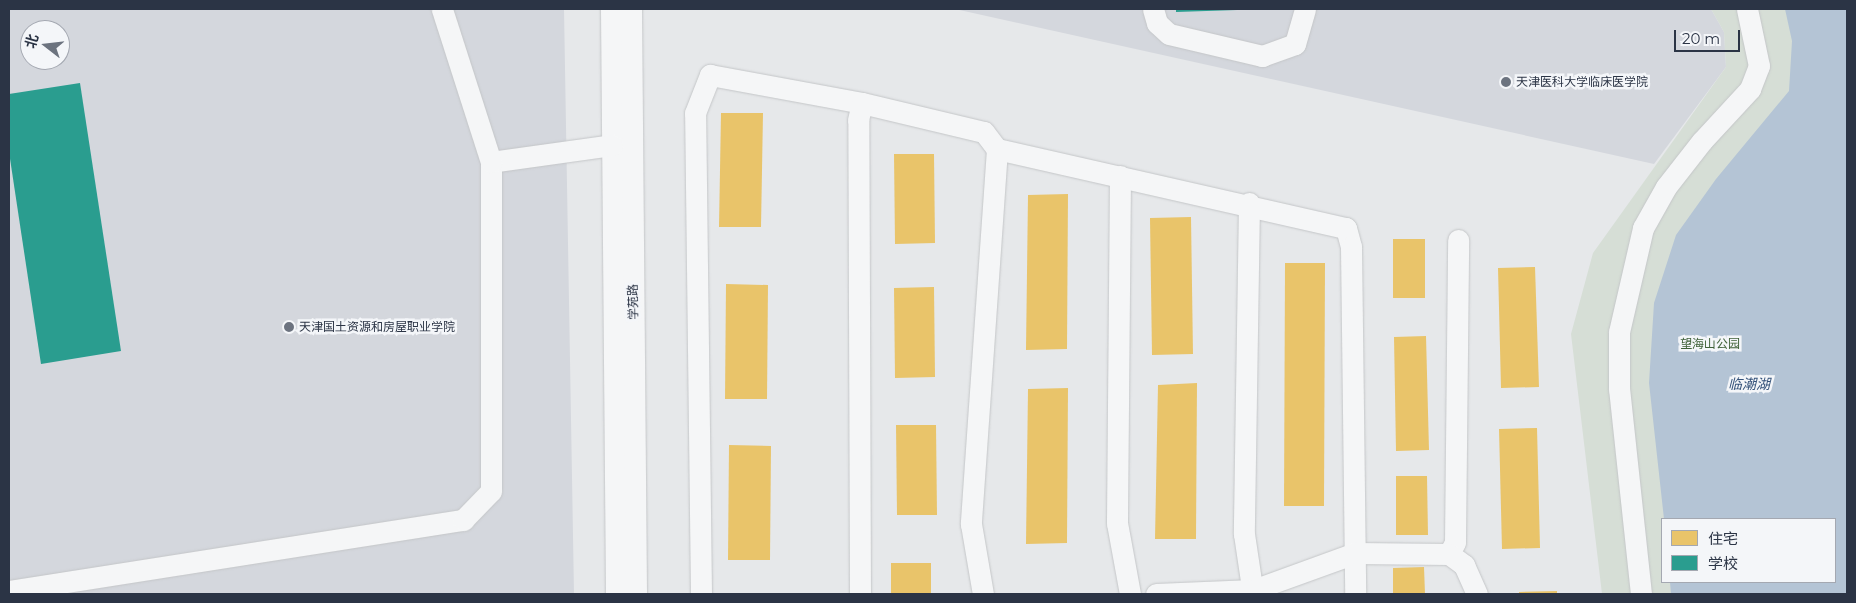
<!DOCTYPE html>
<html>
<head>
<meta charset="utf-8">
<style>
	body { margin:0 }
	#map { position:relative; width:1856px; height:603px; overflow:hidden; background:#e6e8ea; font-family:Montserrat,"Noto Sans SC",sans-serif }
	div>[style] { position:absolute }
	.built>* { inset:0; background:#d4d7dd }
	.green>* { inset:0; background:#d6ded6 }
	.water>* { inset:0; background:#b4c4d5 }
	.homes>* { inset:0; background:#e9c46a }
	.schools>* { inset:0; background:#2a9d8f }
	.roads { filter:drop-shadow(0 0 1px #c4c6c8) drop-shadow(0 0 1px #c4c6c8) }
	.minor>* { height:21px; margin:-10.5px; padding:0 10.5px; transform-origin:10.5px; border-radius:10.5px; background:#f5f6f7 }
	.dots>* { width:14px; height:14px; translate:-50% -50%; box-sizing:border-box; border:2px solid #f4f6f9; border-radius:50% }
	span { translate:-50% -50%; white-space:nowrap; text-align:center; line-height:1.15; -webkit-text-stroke:5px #f4f6f9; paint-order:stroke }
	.poi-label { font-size:12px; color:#2b3445 }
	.left { translate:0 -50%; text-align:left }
	.street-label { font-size:12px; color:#2b3445 }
	.park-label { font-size:12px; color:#3f6138 }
	.water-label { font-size:14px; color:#34527a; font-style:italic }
	.frame { position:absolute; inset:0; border:10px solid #2b3445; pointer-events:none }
	.legend { position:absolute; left:1661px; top:518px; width:175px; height:65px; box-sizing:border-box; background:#f4f6f9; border:1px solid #a4a8b1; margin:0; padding:6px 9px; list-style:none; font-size:15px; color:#2b3445 }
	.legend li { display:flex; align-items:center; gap:10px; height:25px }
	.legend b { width:25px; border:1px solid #a4a8b1 }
	.north { position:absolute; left:20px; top:20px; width:50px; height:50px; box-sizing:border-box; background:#f4f6f9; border:1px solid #a4a8b1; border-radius:50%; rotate:286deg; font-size:14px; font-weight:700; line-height:20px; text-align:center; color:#2b3445 }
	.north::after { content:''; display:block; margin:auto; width:18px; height:22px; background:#6c737f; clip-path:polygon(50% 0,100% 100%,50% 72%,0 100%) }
	.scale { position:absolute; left:1674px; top:30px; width:66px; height:22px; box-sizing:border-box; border:2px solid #2b3445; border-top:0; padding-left:6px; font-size:15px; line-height:18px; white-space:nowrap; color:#2b3445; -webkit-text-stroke:4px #f4f6f9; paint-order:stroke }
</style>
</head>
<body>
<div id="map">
	<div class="built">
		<div style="clip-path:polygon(evenodd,9px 9px,564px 9px,574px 594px,9px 594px,9px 9px,30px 30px,60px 30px,60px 60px,30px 60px,30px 30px)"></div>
		<div style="clip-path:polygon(955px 9px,1711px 9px,1724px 32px,1726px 67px,1654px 164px)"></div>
	</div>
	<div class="green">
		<div style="clip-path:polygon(evenodd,1711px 9px,1847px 9px,1847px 594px,1602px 594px,1571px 334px,1593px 253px,1726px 67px,1724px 32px,1711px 9px,1662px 519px,1835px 519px,1835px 582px,1662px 582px,1662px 519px)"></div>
	</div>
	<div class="water">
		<div style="clip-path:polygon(1785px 9px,1847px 9px,1847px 594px,1671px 594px,1670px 582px,1835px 582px,1835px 519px,1664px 519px,1649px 383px,1654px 303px,1676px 235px,1716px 179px,1789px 91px,1792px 41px)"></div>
	</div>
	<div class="homes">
		<div style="clip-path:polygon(721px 113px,763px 113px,761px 227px,719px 227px)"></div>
		<div style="clip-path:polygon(894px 154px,934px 154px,935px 243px,895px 244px)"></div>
		<div style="clip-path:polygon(1068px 194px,1067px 349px,1026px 350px,1028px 195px)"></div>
		<div style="clip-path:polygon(1191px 217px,1193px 354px,1152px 355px,1150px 218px)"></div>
		<div style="clip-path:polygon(1393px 239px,1425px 239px,1425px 298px,1393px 298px)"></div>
		<div style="clip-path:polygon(1285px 263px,1325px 263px,1324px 506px,1284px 506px)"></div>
		<div style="clip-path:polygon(1535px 267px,1539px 387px,1501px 388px,1498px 268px)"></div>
		<div style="clip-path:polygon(726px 284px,768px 285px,767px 399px,725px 399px)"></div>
		<div style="clip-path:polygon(934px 287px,935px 377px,895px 378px,894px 288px)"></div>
		<div style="clip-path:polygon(1426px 336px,1429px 450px,1396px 451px,1394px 337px)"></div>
		<div style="clip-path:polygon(1197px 383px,1196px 539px,1155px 539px,1158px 385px)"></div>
		<div style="clip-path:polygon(1068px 388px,1067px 543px,1026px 544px,1028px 389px)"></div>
		<div style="clip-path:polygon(896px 425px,936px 425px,937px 515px,897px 515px)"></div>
		<div style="clip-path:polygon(1537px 428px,1540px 548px,1502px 549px,1499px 429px)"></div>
		<div style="clip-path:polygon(729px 445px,771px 446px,770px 560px,728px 560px)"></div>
		<div style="clip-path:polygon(1396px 476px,1427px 476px,1428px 535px,1396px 535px)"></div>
		<div style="clip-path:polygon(891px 563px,931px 563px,931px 594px,891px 594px)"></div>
		<div style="clip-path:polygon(1424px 567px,1425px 594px,1393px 594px,1393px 568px)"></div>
		<div style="clip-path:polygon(1557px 591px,1557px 594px,1519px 594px,1519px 592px)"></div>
	</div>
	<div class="schools">
		<div style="clip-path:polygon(1176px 9px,1237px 9px,1237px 10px,1176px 12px)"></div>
		<div style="clip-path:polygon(80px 83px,121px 351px,41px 364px,9px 152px,9px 94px)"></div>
	</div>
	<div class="roads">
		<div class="minor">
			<div style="left:611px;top:9px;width:585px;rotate:89.51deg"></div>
			<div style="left:631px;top:9px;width:585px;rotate:89.51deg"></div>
			<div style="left:1153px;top:9px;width:15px;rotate:74deg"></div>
			<div style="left:1157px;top:23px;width:16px;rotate:43deg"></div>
			<div style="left:1169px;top:34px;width:96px;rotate:13.3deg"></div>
			<div style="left:1262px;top:56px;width:35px;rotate:-20deg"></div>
			<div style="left:1295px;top:44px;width:36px;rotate:-74deg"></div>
			<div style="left:997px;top:149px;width:358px;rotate:12.8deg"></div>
			<div style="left:1346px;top:228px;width:20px;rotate:75deg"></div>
			<div style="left:1351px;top:247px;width:347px;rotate:89.3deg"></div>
			<div style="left:491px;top:162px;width:122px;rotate:-8deg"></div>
			<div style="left:1120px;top:176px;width:347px;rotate:90.5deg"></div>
			<div style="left:1117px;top:523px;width:72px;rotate:79.6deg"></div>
			<div style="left:1249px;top:203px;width:331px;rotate:90.9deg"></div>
			<div style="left:1244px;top:534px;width:61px;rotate:81.5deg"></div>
			<div style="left:1449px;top:554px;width:13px;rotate:-63deg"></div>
			<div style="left:1455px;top:542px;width:302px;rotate:-89.4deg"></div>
			<div style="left:9px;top:591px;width:460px;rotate:-8.9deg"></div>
			<div style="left:463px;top:520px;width:40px;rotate:-46deg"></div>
			<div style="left:491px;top:491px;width:329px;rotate:-90deg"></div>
			<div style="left:491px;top:162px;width:161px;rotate:-107.8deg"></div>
			<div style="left:701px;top:594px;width:481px;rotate:-90.7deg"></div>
			<div style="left:695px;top:113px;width:41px;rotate:-68.5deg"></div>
			<div style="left:710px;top:75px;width:155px;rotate:10.4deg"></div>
			<div style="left:862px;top:103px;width:125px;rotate:13.4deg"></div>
			<div style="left:984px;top:132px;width:21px;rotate:53deg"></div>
			<div style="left:997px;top:149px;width:376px;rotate:94deg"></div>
			<div style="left:971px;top:524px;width:71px;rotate:80.3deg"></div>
			<div style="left:860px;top:594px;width:474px;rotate:-90.2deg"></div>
			<div style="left:858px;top:120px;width:17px;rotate:-77deg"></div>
			<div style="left:1156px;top:594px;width:97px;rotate:-2.4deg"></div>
			<div style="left:1253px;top:590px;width:109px;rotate:-19.9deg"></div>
			<div style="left:1355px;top:553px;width:94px;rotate:0.6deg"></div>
			<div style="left:1449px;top:554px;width:19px;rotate:36deg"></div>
			<div style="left:1464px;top:565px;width:32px;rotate:66deg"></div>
			<div style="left:1641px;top:594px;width:206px;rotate:-96.1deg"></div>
			<div style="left:1619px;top:389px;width:57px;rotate:-90deg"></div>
			<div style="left:1619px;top:332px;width:107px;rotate:-77deg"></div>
			<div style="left:1643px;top:228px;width:47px;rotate:-60.7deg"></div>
			<div style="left:1666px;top:187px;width:58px;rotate:-52deg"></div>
			<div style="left:1702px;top:141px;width:71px;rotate:-47.3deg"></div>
			<div style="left:1750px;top:89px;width:25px;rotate:-69deg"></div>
			<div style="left:1759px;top:66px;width:58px;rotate:-101.9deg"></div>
		</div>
	</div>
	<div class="dots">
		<div style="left:1506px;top:82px;background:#6c737f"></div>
		<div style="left:289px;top:327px;background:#6c737f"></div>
	</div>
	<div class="poi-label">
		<span class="left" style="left:1516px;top:82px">天津医科大学临床医学院</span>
		<span class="left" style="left:299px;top:327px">天津国土资源和房屋职业学院</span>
	</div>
	<div class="street-label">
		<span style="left:633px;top:302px;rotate:-91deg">学苑路</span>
	</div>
	<div class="park-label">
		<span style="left:1710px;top:344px">望海山公园</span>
	</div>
	<div class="water-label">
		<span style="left:1749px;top:384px">临潮湖</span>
	</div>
	<div class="frame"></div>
	<ul class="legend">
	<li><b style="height:14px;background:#e9c46a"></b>住宅</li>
	<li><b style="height:14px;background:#2a9d8f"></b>学校</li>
	</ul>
	<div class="north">北</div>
	<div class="scale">20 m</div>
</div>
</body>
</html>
